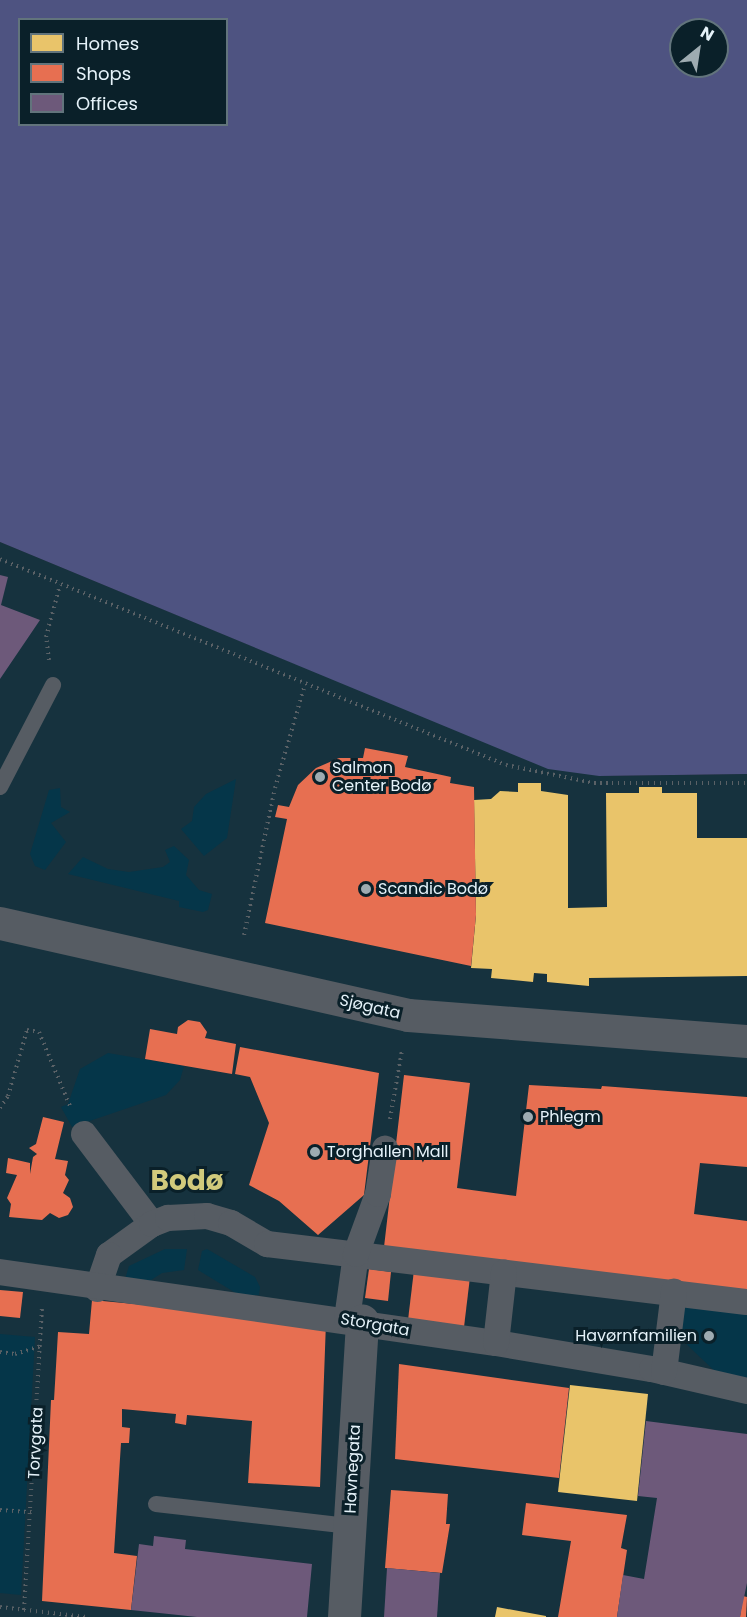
<!DOCTYPE html>
<html>
<head>
<meta charset="utf-8">
<style>
	body { margin:0 }
	#map { position:relative; width:747px; height:1617px; overflow:hidden; background:#1b262c; font-family:Poppins,sans-serif }
	div>[style] { position:absolute }
	.built>* { inset:0; background:#16323e }
	.green>* { inset:0; background:#053649 }
	.water>* { inset:0; background:#4e5381 }
	.homes>* { inset:0; background:#e9c46a }
	.shops>* { inset:0; background:#e76f51 }
	.offices>* { inset:0; background:#6d597a }
	.path>* { height:4px; margin-top:-2px; transform-origin:0; background:repeating-linear-gradient(90deg,#5a6166 0 1.5px,transparent 0 6px) }
	.service>* { height:16px; margin:-8px; padding:0 8px; transform-origin:8px; border-radius:8px; background:#565c63 }
	.pedestrian>* { height:26px; margin:-13px; padding:0 13px; transform-origin:13px; border-radius:13px; background:#565c63 }
	.minor>* { height:33px; margin:-16.5px; padding:0 16.5px; transform-origin:16.5px; border-radius:16.5px; background:#565c63 }
	.tertiary>* { height:33px; margin:-16.5px; padding:0 16.5px; transform-origin:16.5px; border-radius:16.5px; background:#565c63 }
	.dots>* { width:16px; height:16px; translate:-50% -50%; box-sizing:border-box; border:3px solid #0a2029; border-radius:50% }
	span { translate:-50% -50%; white-space:nowrap; text-align:center; line-height:1.15; -webkit-text-stroke:6px #0a2029; paint-order:stroke }
	.poi-label { font-size:16px; color:#e5f2f9 }
	.left { translate:0 -50%; text-align:left }
	.right { translate:-100% -50%; text-align:right }
	.street-label { font-size:16px; color:#e5f2f9 }
	.town-label { font-size:28px; color:#d1ca7c; font-weight:700 }
	.legend { position:absolute; left:18px; top:18px; width:210px; height:108px; box-sizing:border-box; background:#0a2029; border:2px solid #62747c; margin:0; padding:8px 10px; list-style:none; font-size:18px; color:#e5f2f9 }
	.legend li { display:flex; align-items:center; gap:12px; height:30px }
	.legend b { width:30px; border:2px solid #62747c }
	.north { position:absolute; left:669px; top:18px; width:60px; height:60px; box-sizing:border-box; background:#0a2029; border:2px solid #62747c; border-radius:50%; rotate:30deg; font-size:16px; font-weight:700; line-height:24px; text-align:center; color:#e5f2f9 }
	.north::after { content:''; display:block; margin:auto; width:21px; height:27px; background:#9eabb1; clip-path:polygon(50% 0,100% 100%,50% 72%,0 100%) }
</style>
</head>
<body>
<div id="map">
	<div class="built">
		<div style="clip-path:polygon(0 542px,288px 661px,599px 776px,747px 774px,747px 1617px,0 1617px)"></div>
	</div>
	<div class="green">
		<div style="clip-path:polygon(236px 779px,227px 838px,204px 856px,181px 829px,192px 821px,194px 807px,206px 794px)"></div>
		<div style="clip-path:polygon(60px 788px,61px 807px,70px 812px,51px 823px,66px 842px,45px 870px,35px 866px,30px 854px,49px 790px)"></div>
		<div style="clip-path:polygon(174px 846px,189px 860px,186px 875px,199px 890px,212px 894px,208px 910px,203px 912px,179px 907px,179px 901px,68px 874px,83px 857px,108px 869px,129px 872px,163px 867px,170px 862px,165px 850px)"></div>
		<div style="clip-path:polygon(108px 1053px,184px 1066px,180px 1080px,166px 1095px,72px 1127px,61px 1107px,68px 1104px,80px 1069px)"></div>
		<div style="clip-path:polygon(165px 1249px,187px 1249px,184px 1270px,162px 1273px,148px 1282px,125px 1279px,129px 1266px)"></div>
		<div style="clip-path:polygon(207px 1249px,255px 1277px,260px 1287px,259px 1295px,239px 1295px,198px 1270px,202px 1251px)"></div>
		<div style="clip-path:polygon(685px 1302px,747px 1310px,747px 1382px,723px 1379px,681px 1339px)"></div>
		<div style="clip-path:polygon(0 1334px,35px 1337px,21px 1595px,0 1593px)"></div>
	</div>
	<div class="water">
		<div style="clip-path:polygon(evenodd,0 0,747px 0,747px 774px,599px 776px,548px 769px,0 542px,0 0,20px 20px,226px 20px,226px 124px,20px 124px,20px 20px,0 0,681px 30px,717px 30px,717px 66px,681px 66px,681px 30px)"></div>
	</div>
	<div class="homes">
		<div style="clip-path:polygon(518px 783px,541px 783px,541px 791px,568px 795px,568px 908px,607px 907px,606px 793px,639px 793px,639px 787px,662px 787px,662px 793px,697px 793px,697px 838px,747px 838px,747px 976px,589px 978px,589px 986px,547px 982px,547px 974px,534px 973px,533px 982px,491px 978px,492px 969px,471px 968px,476px 915px,474px 800px,491px 799px,500px 791px,518px 792px)"></div>
		<div style="clip-path:polygon(570px 1385px,648px 1394px,637px 1501px,558px 1492px)"></div>
		<div style="clip-path:polygon(497px 1607px,546px 1616px,546px 1617px,495px 1617px)"></div>
	</div>
	<div class="shops">
		<div style="clip-path:polygon(365px 748px,408px 756px,405px 767px,451px 777px,450px 783px,474px 787px,476px 915px,471px 966px,265px 923px,287px 819px,275px 817px,278px 805px,289px 807px,298px 785px,316px 768px,339px 758px,363px 758px)"></div>
		<div style="clip-path:polygon(188px 1020px,200px 1022px,207px 1032px,205px 1038px,236px 1044px,232px 1074px,145px 1059px,150px 1029px,177px 1034px,178px 1027px)"></div>
		<div style="clip-path:polygon(240px 1047px,379px 1073px,364px 1195px,318px 1235px,279px 1201px,249px 1185px,269px 1123px,250px 1077px,235px 1074px)"></div>
		<div style="clip-path:polygon(404px 1075px,470px 1083px,457px 1188px,516px 1196px,529px 1085px,601px 1089px,602px 1086px,747px 1097px,747px 1167px,700px 1163px,694px 1214px,747px 1221px,747px 1293px,384px 1247px)"></div>
		<div style="clip-path:polygon(43px 1117px,64px 1122px,55px 1159px,68px 1161px,65px 1175px,69px 1180px,63px 1193px,70px 1198px,73px 1207px,68px 1215px,59px 1218px,50px 1213px,42px 1220px,9px 1217px,11px 1204px,7px 1198px,17px 1175px,6px 1173px,8px 1158px,30px 1163px,30px 1174px,33px 1157px,37px 1154px,29px 1148px,36px 1144px)"></div>
		<div style="clip-path:polygon(369px 1269px,391px 1272px,388px 1301px,365px 1298px)"></div>
		<div style="clip-path:polygon(414px 1270px,470px 1277px,464px 1327px,408px 1320px)"></div>
		<div style="clip-path:polygon(0 1290px,23px 1292px,20px 1318px,0 1316px)"></div>
		<div style="clip-path:polygon(92px 1300px,326px 1322px,320px 1487px,248px 1483px,252px 1421px,187px 1415px,186px 1425px,175px 1423px,176px 1414px,122px 1409px,122px 1427px,130px 1428px,129px 1443px,121px 1443px,114px 1553px,137px 1556px,131px 1610px,42px 1601px,51px 1400px,54px 1400px,58px 1332px,89px 1334px)"></div>
		<div style="clip-path:polygon(399px 1364px,569px 1388px,559px 1478px,395px 1459px)"></div>
		<div style="clip-path:polygon(391px 1490px,448px 1494px,446px 1524px,450px 1524px,442px 1573px,385px 1568px)"></div>
		<div style="clip-path:polygon(526px 1503px,627px 1515px,621px 1548px,627px 1550px,617px 1617px,558px 1617px,571px 1541px,522px 1535px)"></div>
		<div style="clip-path:polygon(743px 1596px,747px 1597px,746px 1617px,740px 1617px)"></div>
	</div>
	<div class="offices">
		<div style="clip-path:polygon(0 575px,8px 577px,1px 605px,40px 620px,0 679px)"></div>
		<div style="clip-path:polygon(646px 1421px,747px 1434px,747px 1583px,740px 1617px,617px 1617px,623px 1575px,644px 1579px,657px 1498px,638px 1496px)"></div>
		<div style="clip-path:polygon(154px 1536px,186px 1540px,185px 1549px,312px 1564px,307px 1617px,197px 1617px,131px 1610px,139px 1544px,153px 1546px)"></div>
		<div style="clip-path:polygon(387px 1568px,440px 1573px,437px 1617px,384px 1617px)"></div>
	</div>
	<div class="path">
		<div style="left:0;top:559px;width:546px;rotate:22.15deg"></div>
		<div style="left:506px;top:765px;width:90px;rotate:11.6deg"></div>
		<div style="left:594px;top:783px;width:153px"></div>
		<div style="left:49px;top:660px;width:23px;rotate:-97deg"></div>
		<div style="left:46px;top:637px;width:54px;rotate:-74.9deg"></div>
		<div style="left:244px;top:935px;width:150px;rotate:-78.1deg"></div>
		<div style="left:275px;top:788px;width:108px;rotate:-73.9deg"></div>
		<div style="left:0;top:1108px;width:14px;rotate:-56deg"></div>
		<div style="left:8px;top:1096px;width:69px;rotate:-73.9deg"></div>
		<div style="left:27px;top:1030px;width:12px;rotate:9deg"></div>
		<div style="left:39px;top:1032px;width:80px;rotate:67.3deg"></div>
		<div style="left:390px;top:1119px;width:70px;rotate:-80.1deg"></div>
		<div style="left:0;top:1352px;width:15px;rotate:8deg"></div>
		<div style="left:15px;top:1354px;width:27px;rotate:-17deg"></div>
		<div style="left:0;top:1510px;width:32px;rotate:4deg"></div>
		<div style="left:0;top:1607px;width:87px;rotate:6.6deg"></div>
		<div style="left:24px;top:1610px;width:303px;rotate:-86.6deg"></div>
	</div>
	<div class="service">
		<div style="left:0;top:787px;width:115px;rotate:-62.5deg"></div>
		<div style="left:156px;top:1504px;width:195px;rotate:6.5deg"></div>
	</div>
	<div class="pedestrian">
		<div style="left:84px;top:1134px;width:113px;rotate:52.9deg"></div>
		<div style="left:152px;top:1224px;width:53px;rotate:144.2deg"></div>
		<div style="left:109px;top:1255px;width:36px;rotate:109deg"></div>
		<div style="left:152px;top:1224px;width:17px;rotate:-21deg"></div>
		<div style="left:168px;top:1218px;width:39px;rotate:-3deg"></div>
		<div style="left:207px;top:1216px;width:25px;rotate:16deg"></div>
		<div style="left:231px;top:1223px;width:42px;rotate:30.3deg"></div>
		<div style="left:267px;top:1244px;width:483px;rotate:6.9deg"></div>
		<div style="left:0;top:1272px;width:501px;rotate:8.15deg"></div>
		<div style="left:496px;top:1343px;width:158px;rotate:9.5deg"></div>
		<div style="left:652px;top:1369px;width:98px;rotate:13deg"></div>
		<div style="left:347px;top:1319px;width:66px;rotate:-82.1deg"></div>
		<div style="left:356px;top:1254px;width:64px;rotate:-69.9deg"></div>
		<div style="left:378px;top:1194px;width:46px;rotate:-81.2deg"></div>
		<div style="left:496px;top:1343px;width:71px;rotate:-83.6deg"></div>
		<div style="left:664px;top:1372px;width:81px;rotate:-82.9deg"></div>
	</div>
	<div class="minor">
		<div style="left:344px;top:1617px;width:297px;rotate:-86.5deg"></div>
	</div>
	<div class="tertiary">
		<div style="left:0;top:923px;width:418px;rotate:12.7deg"></div>
		<div style="left:408px;top:1015px;width:340px;rotate:4.4deg"></div>
	</div>
	<div class="dots">
		<div style="left:320px;top:777px;background:#9eabb1"></div>
		<div style="left:366px;top:889px;background:#9eabb1"></div>
		<div style="left:528px;top:1117px;background:#9eabb1"></div>
		<div style="left:315px;top:1152px;background:#9eabb1"></div>
		<div style="left:709px;top:1336px;background:#9eabb1"></div>
	</div>
	<div class="poi-label">
		<span class="left" style="left:332px;top:777px">Salmon<br>Center Bodø</span>
		<span class="left" style="left:378px;top:889px">Scandic Bodø</span>
		<span class="left" style="left:540px;top:1117px">Phlegm</span>
		<span class="left" style="left:327px;top:1152px">Torghallen Mall</span>
		<span class="right" style="left:697px;top:1336px">Havørnfamilien</span>
	</div>
	<div class="street-label">
		<span style="left:370px;top:1007px;rotate:13deg">Sjøgata</span>
		<span style="left:375px;top:1325px;rotate:10deg">Storgata</span>
		<span style="left:36px;top:1443px;rotate:-87deg">Torvgata</span>
		<span style="left:353px;top:1469px;rotate:-87deg">Havnegata</span>
	</div>
	<div class="town-label">
		<span style="left:187px;top:1181px">Bodø</span>
	</div>
	<ul class="legend">
	<li><b style="height:16px;background:#e9c46a"></b>Homes</li>
	<li><b style="height:16px;background:#e76f51"></b>Shops</li>
	<li><b style="height:16px;background:#6d597a"></b>Offices</li>
	</ul>
	<div class="north">N</div>
</div>
</body>
</html>
